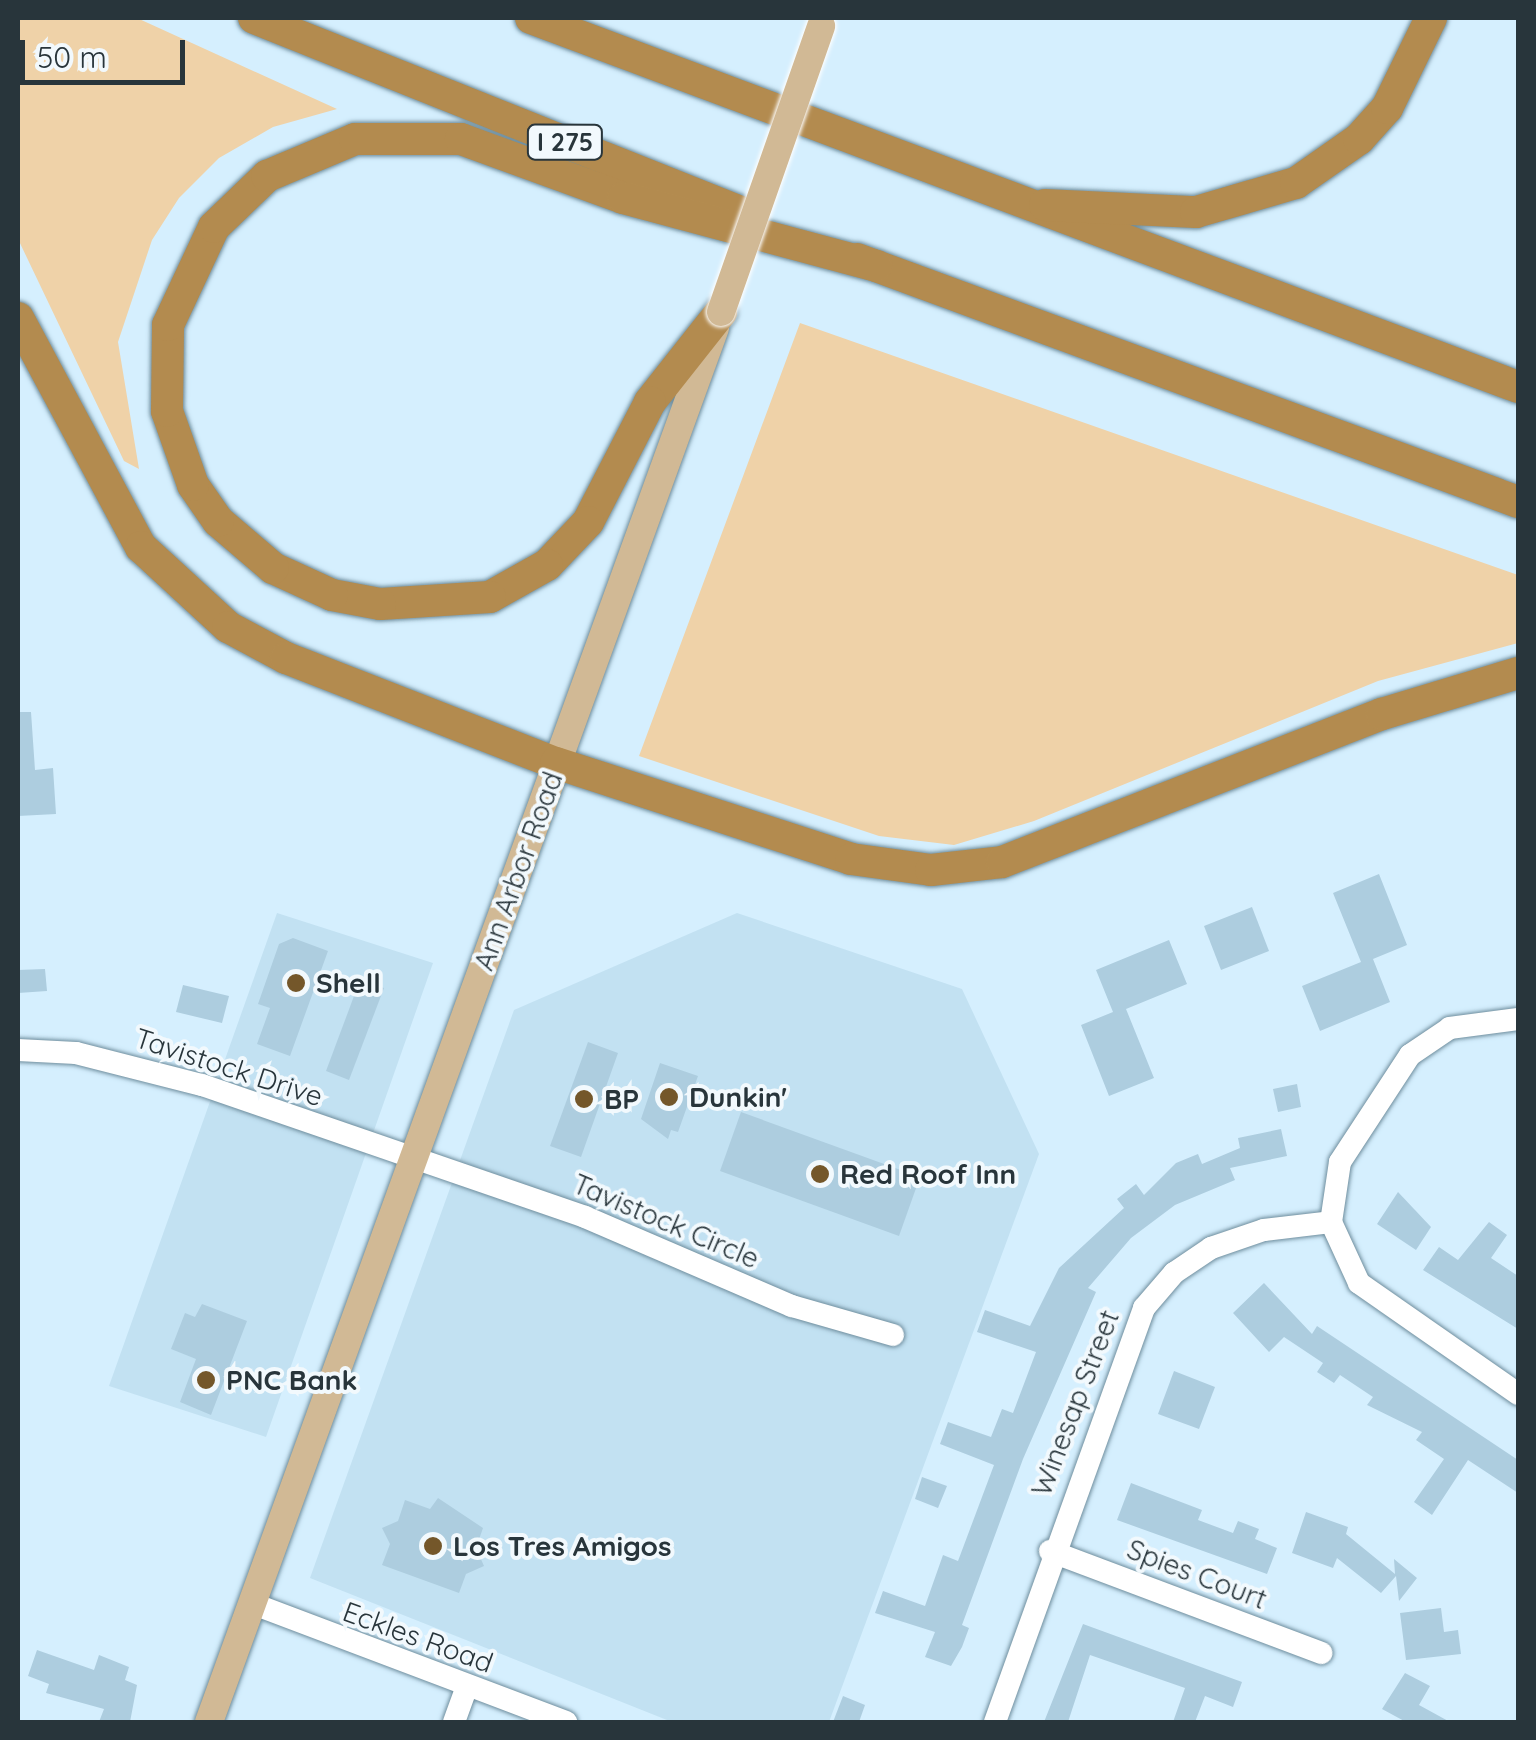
<!DOCTYPE html>
<html>
<head>
<meta charset="utf-8">
<style>
	body { margin:0 }
	#map { position:relative; width:1536px; height:1740px; overflow:hidden; background:#d5effe; font-family:Quicksand,sans-serif }
	div>[style] { position:absolute }
	.built>* { inset:0; background:#c2e1f2 }
	.green>* { inset:0; background:#efd2a8 }
	.building>* { inset:0; background:#adcddf }
	.roads { filter:drop-shadow(0 0 2px #6e8d9d) drop-shadow(0 0 2px #6e8d9d) }
	.minor>* { height:22px; margin:-11px; padding:0 11px; transform-origin:11px; border-radius:11px; background:#fff }
	.major>* { height:28px; margin:-14px; padding:0 14px; transform-origin:14px; border-radius:14px; background:#d1b995 }
	.highway>* { height:32px; margin:-16px; padding:0 16px; transform-origin:16px; border-radius:16px; background:#b38b4f }
	.bridges { filter:drop-shadow(0 0 2px #fff) drop-shadow(0 0 2px #fff) }
	.major-bridge>* { height:28px; margin:-14px; padding:0 14px; transform-origin:14px; border-radius:14px; background:#d1b995 }
	.dots>* { width:28px; height:28px; translate:-50% -50%; box-sizing:border-box; border:5px solid #f2f9fd; border-radius:50% }
	span { translate:-50% -50%; white-space:nowrap; text-align:center; line-height:1.15; -webkit-text-stroke:8px #f2f9fd; paint-order:stroke }
	.shield-label span { padding:2px 8px; background:#f2f9fd; border:2px solid; border-radius:8px; -webkit-text-stroke-width:0 }
	.shield-label { font-size:25px; color:#28353b; font-weight:700 }
	.street-label { font-size:28px; color:#28353b }
	.poi-label { font-size:28px; color:#28353b; font-weight:700 }
	.left { translate:0 -50%; text-align:left }
	.frame { position:absolute; inset:0; border:20px solid #28353b; pointer-events:none }
	.scale { position:absolute; left:20px; top:40px; width:165px; height:45px; box-sizing:border-box; border:5px solid #28353b; border-top:0; padding-left:12px; font-size:30px; line-height:35px; white-space:nowrap; color:#28353b; -webkit-text-stroke:8px #f2f9fd; paint-order:stroke }
</style>
</head>
<body>
<div id="map">
	<div class="built">
		<div style="clip-path:polygon(277px 913px,433px 963px,266px 1437px,109px 1386px)"></div>
		<div style="clip-path:polygon(737px 913px,962px 989px,1039px 1154px,829px 1722px,672px 1722px,310px 1578px,514px 1010px)"></div>
	</div>
	<div class="green">
		<div style="clip-path:polygon(18px 18px,137px 18px,337px 109px,273px 127px,219px 158px,179px 198px,152px 240px,118px 342px,139px 469px,124px 461px,18px 239px)"></div>
		<div style="clip-path:polygon(800px 323px,1518px 575px,1518px 643px,1378px 681px,1034px 821px,954px 845px,879px 836px,639px 756px)"></div>
	</div>
	<div class="building">
		<div style="clip-path:polygon(18px 712px,31px 712px,35px 770px,53px 768px,56px 814px,18px 816px)"></div>
		<div style="clip-path:polygon(1379px 874px,1407px 945px,1373px 959px,1390px 1002px,1320px 1031px,1302px 986px,1361px 962px,1333px 893px)"></div>
		<div style="clip-path:polygon(1252px 907px,1269px 951px,1221px 970px,1204px 926px)"></div>
		<div style="clip-path:polygon(293px 938px,328px 951px,290px 1056px,257px 1044px,270px 1008px,258px 1004px,279px 944px)"></div>
		<div style="clip-path:polygon(1169px 940px,1187px 984px,1126px 1009px,1154px 1078px,1109px 1096px,1081px 1025px,1113px 1012px,1096px 970px)"></div>
		<div style="clip-path:polygon(45px 969px,47px 991px,18px 993px,18px 970px)"></div>
		<div style="clip-path:polygon(360px 980px,384px 988px,349px 1080px,326px 1071px)"></div>
		<div style="clip-path:polygon(183px 985px,229px 996px,222px 1023px,176px 1012px)"></div>
		<div style="clip-path:polygon(588px 1042px,618px 1053px,581px 1157px,550px 1146px)"></div>
		<div style="clip-path:polygon(660px 1063px,698px 1076px,678px 1132px,671px 1130px,668px 1139px,641px 1119px)"></div>
		<div style="clip-path:polygon(1297px 1084px,1301px 1107px,1278px 1112px,1273px 1089px)"></div>
		<div style="clip-path:polygon(741px 1112px,920px 1177px,899px 1236px,720px 1171px)"></div>
		<div style="clip-path:polygon(1281px 1129px,1287px 1156px,1230px 1168px,1235px 1180px,1175px 1205px,1131px 1238px,1088px 1288px,1096px 1292px,1023px 1459px,962px 1625px,969px 1628px,962px 1647px,951px 1666px,925px 1657px,935px 1632px,875px 1613px,883px 1591px,925px 1606px,943px 1555px,958px 1561px,994px 1465px,940px 1444px,948px 1422px,991px 1437px,1002px 1409px,1013px 1413px,1036px 1352px,977px 1332px,985px 1310px,1030px 1326px,1059px 1268px,1124px 1208px,1117px 1199px,1136px 1184px,1144px 1195px,1176px 1163px,1198px 1154px,1202px 1164px,1240px 1148px,1238px 1138px)"></div>
		<div style="clip-path:polygon(1398px 1192px,1431px 1227px,1416px 1250px,1377px 1224px)"></div>
		<div style="clip-path:polygon(1489px 1222px,1507px 1235px,1491px 1258px,1518px 1276px,1518px 1329px,1423px 1270px,1439px 1247px,1458px 1260px)"></div>
		<div style="clip-path:polygon(1264px 1283px,1312px 1334px,1317px 1326px,1518px 1460px,1518px 1493px,1468px 1460px,1432px 1515px,1414px 1502px,1444px 1459px,1416px 1440px,1422px 1432px,1367px 1405px,1373px 1397px,1340px 1375px,1334px 1383px,1317px 1372px,1323px 1363px,1284px 1337px,1269px 1352px,1233px 1313px)"></div>
		<div style="clip-path:polygon(202px 1304px,247px 1321px,211px 1415px,180px 1402px,196px 1359px,171px 1349px,185px 1313px,195px 1317px)"></div>
		<div style="clip-path:polygon(1174px 1371px,1215px 1387px,1199px 1429px,1158px 1414px)"></div>
		<div style="clip-path:polygon(922px 1477px,947px 1486px,938px 1508px,915px 1499px)"></div>
		<div style="clip-path:polygon(1131px 1483px,1202px 1510px,1198px 1520px,1233px 1533px,1238px 1521px,1259px 1529px,1255px 1539px,1277px 1548px,1267px 1574px,1117px 1520px)"></div>
		<div style="clip-path:polygon(438px 1498px,483px 1528px,476px 1548px,484px 1566px,466px 1574px,459px 1593px,382px 1565px,390px 1544px,382px 1528px,398px 1521px,405px 1500px,430px 1509px)"></div>
		<div style="clip-path:polygon(1306px 1512px,1348px 1527px,1346px 1534px,1395px 1574px,1394px 1559px,1417px 1578px,1399px 1601px,1396px 1576px,1381px 1593px,1337px 1558px,1333px 1568px,1292px 1553px)"></div>
		<div style="clip-path:polygon(1441px 1608px,1444px 1632px,1458px 1630px,1461px 1654px,1406px 1660px,1400px 1613px)"></div>
		<div style="clip-path:polygon(1083px 1624px,1242px 1682px,1233px 1707px,1205px 1696px,1195px 1722px,1173px 1722px,1185px 1688px,1090px 1655px,1068px 1722px,1044px 1722px)"></div>
		<div style="clip-path:polygon(37px 1650px,94px 1670px,99px 1655px,129px 1667px,125px 1680px,137px 1685px,130px 1722px,99px 1722px,104px 1709px,46px 1693px,49px 1684px,28px 1676px)"></div>
		<div style="clip-path:polygon(1405px 1673px,1430px 1686px,1419px 1705px,1450px 1722px,1406px 1722px,1382px 1709px)"></div>
		<div style="clip-path:polygon(843px 1696px,865px 1705px,859px 1722px,833px 1722px)"></div>
	</div>
	<div class="roads">
		<div class="minor">
			<div style="left:1518px;top:1019px;width:69px;rotate:172.5deg"></div>
			<div style="left:1450px;top:1028px;width:48px;rotate:146deg"></div>
			<div style="left:1410px;top:1055px;width:128px;rotate:123.2deg"></div>
			<div style="left:1340px;top:1162px;width:61px;rotate:98.5deg"></div>
			<div style="left:1331px;top:1222px;width:67px;rotate:65.3deg"></div>
			<div style="left:1359px;top:1283px;width:194px;rotate:34.9deg"></div>
			<div style="left:18px;top:1050px;width:58px;rotate:3deg"></div>
			<div style="left:76px;top:1053px;width:130px;rotate:14.3deg"></div>
			<div style="left:202px;top:1085px;width:405px;rotate:19deg"></div>
			<div style="left:585px;top:1217px;width:225px;rotate:23.3deg"></div>
			<div style="left:792px;top:1306px;width:105px;rotate:16deg"></div>
			<div style="left:1050px;top:1551px;width:290px;rotate:20.6deg"></div>
			<div style="left:251px;top:1603px;width:337px;rotate:20.7deg"></div>
			<div style="left:454px;top:1722px;width:38px;rotate:-70deg"></div>
			<div style="left:995px;top:1722px;width:440px;rotate:-70.2deg"></div>
			<div style="left:1144px;top:1308px;width:46px;rotate:-49.4deg"></div>
			<div style="left:1174px;top:1273px;width:45px;rotate:-34deg"></div>
			<div style="left:1211px;top:1248px;width:56px;rotate:-18.8deg"></div>
			<div style="left:1264px;top:1230px;width:67px;rotate:-6.8deg"></div>
		</div>
		<div class="major">
			<div style="left:209px;top:1722px;width:1483px;rotate:-70.05deg"></div>
		</div>
		<div class="highway">
			<div style="left:254px;top:18px;width:521px;rotate:21.74deg"></div>
			<div style="left:531px;top:18px;width:1054px;rotate:20.5deg"></div>
			<div style="left:1045px;top:205px;width:151px;rotate:2.7deg"></div>
			<div style="left:1196px;top:212px;width:104px;rotate:-16.2deg"></div>
			<div style="left:1296px;top:183px;width:77px;rotate:-34.9deg"></div>
			<div style="left:1359px;top:139px;width:42px;rotate:-47.9deg"></div>
			<div style="left:1387px;top:108px;width:100px;rotate:-63.9deg"></div>
			<div style="left:857px;top:259px;width:704px;rotate:20.18deg"></div>
			<div style="left:721px;top:312px;width:115px;rotate:128.3deg"></div>
			<div style="left:650px;top:402px;width:135px;rotate:117.3deg"></div>
			<div style="left:588px;top:522px;width:59px;rotate:133.6deg"></div>
			<div style="left:547px;top:565px;width:65px;rotate:150.7deg"></div>
			<div style="left:490px;top:597px;width:110px;rotate:176.4deg"></div>
			<div style="left:380px;top:604px;width:49px;rotate:-169.4deg"></div>
			<div style="left:332px;top:595px;width:65px;rotate:-155.4deg"></div>
			<div style="left:273px;top:568px;width:72px;rotate:-139.5deg"></div>
			<div style="left:218px;top:521px;width:44px;rotate:-124.8deg"></div>
			<div style="left:193px;top:485px;width:78px;rotate:-109.4deg"></div>
			<div style="left:167px;top:411px;width:86px;rotate:-89.3deg"></div>
			<div style="left:168px;top:325px;width:108px;rotate:-64.9deg"></div>
			<div style="left:214px;top:227px;width:74px;rotate:-43.9deg"></div>
			<div style="left:267px;top:176px;width:95px;rotate:-22.8deg"></div>
			<div style="left:355px;top:139px;width:106px"></div>
			<div style="left:461px;top:139px;width:172px;rotate:20deg"></div>
			<div style="left:623px;top:198px;width:262px;rotate:15deg"></div>
			<div style="left:18px;top:318px;width:260px;rotate:61.8deg"></div>
			<div style="left:141px;top:547px;width:118px;rotate:42.6deg"></div>
			<div style="left:228px;top:627px;width:66px;rotate:28.1deg"></div>
			<div style="left:286px;top:658px;width:290px;rotate:21.3deg"></div>
			<div style="left:556px;top:763px;width:310px;rotate:18deg"></div>
			<div style="left:851px;top:859px;width:81px;rotate:7.8deg"></div>
			<div style="left:931px;top:870px;width:71px;rotate:-6.4deg"></div>
			<div style="left:1002px;top:862px;width:408px;rotate:-21.3deg"></div>
			<div style="left:1382px;top:714px;width:142px;rotate:-16.8deg"></div>
		</div>
	</div>
	<div class="bridges">
		<div class="major-bridge">
			<div style="left:721px;top:312px;width:303px;rotate:-70.7deg"></div>
		</div>
	</div>
	<div class="dots">
		<div style="left:296px;top:983px;background:#74572a"></div>
		<div style="left:669px;top:1097px;background:#74572a"></div>
		<div style="left:584px;top:1099px;background:#74572a"></div>
		<div style="left:820px;top:1174px;background:#74572a"></div>
		<div style="left:206px;top:1380px;background:#74572a"></div>
		<div style="left:433px;top:1546px;background:#74572a"></div>
	</div>
	<div class="shield-label">
		<span style="left:565px;top:142px">I 275</span>
	</div>
	<div class="street-label">
		<span style="left:518px;top:871px;rotate:-70deg">Ann Arbor Road</span>
		<span style="left:229px;top:1067px;rotate:18deg">Tavistock Drive</span>
		<span style="left:666px;top:1221px;rotate:23deg">Tavistock Circle</span>
		<span style="left:1075px;top:1403px;rotate:-69deg">Winesap Street</span>
		<span style="left:1197px;top:1574px;rotate:21deg">Spies Court</span>
		<span style="left:418px;top:1637px;rotate:20deg">Eckles Road</span>
	</div>
	<div class="poi-label">
		<span class="left" style="left:316px;top:983px">Shell</span>
		<span class="left" style="left:689px;top:1097px">Dunkin'</span>
		<span class="left" style="left:604px;top:1099px">BP</span>
		<span class="left" style="left:840px;top:1174px">Red Roof Inn</span>
		<span class="left" style="left:226px;top:1380px">PNC Bank</span>
		<span class="left" style="left:453px;top:1546px">Los Tres Amigos</span>
	</div>
	<div class="frame"></div>
	<div class="scale">50 m</div>
</div>
</body>
</html>
